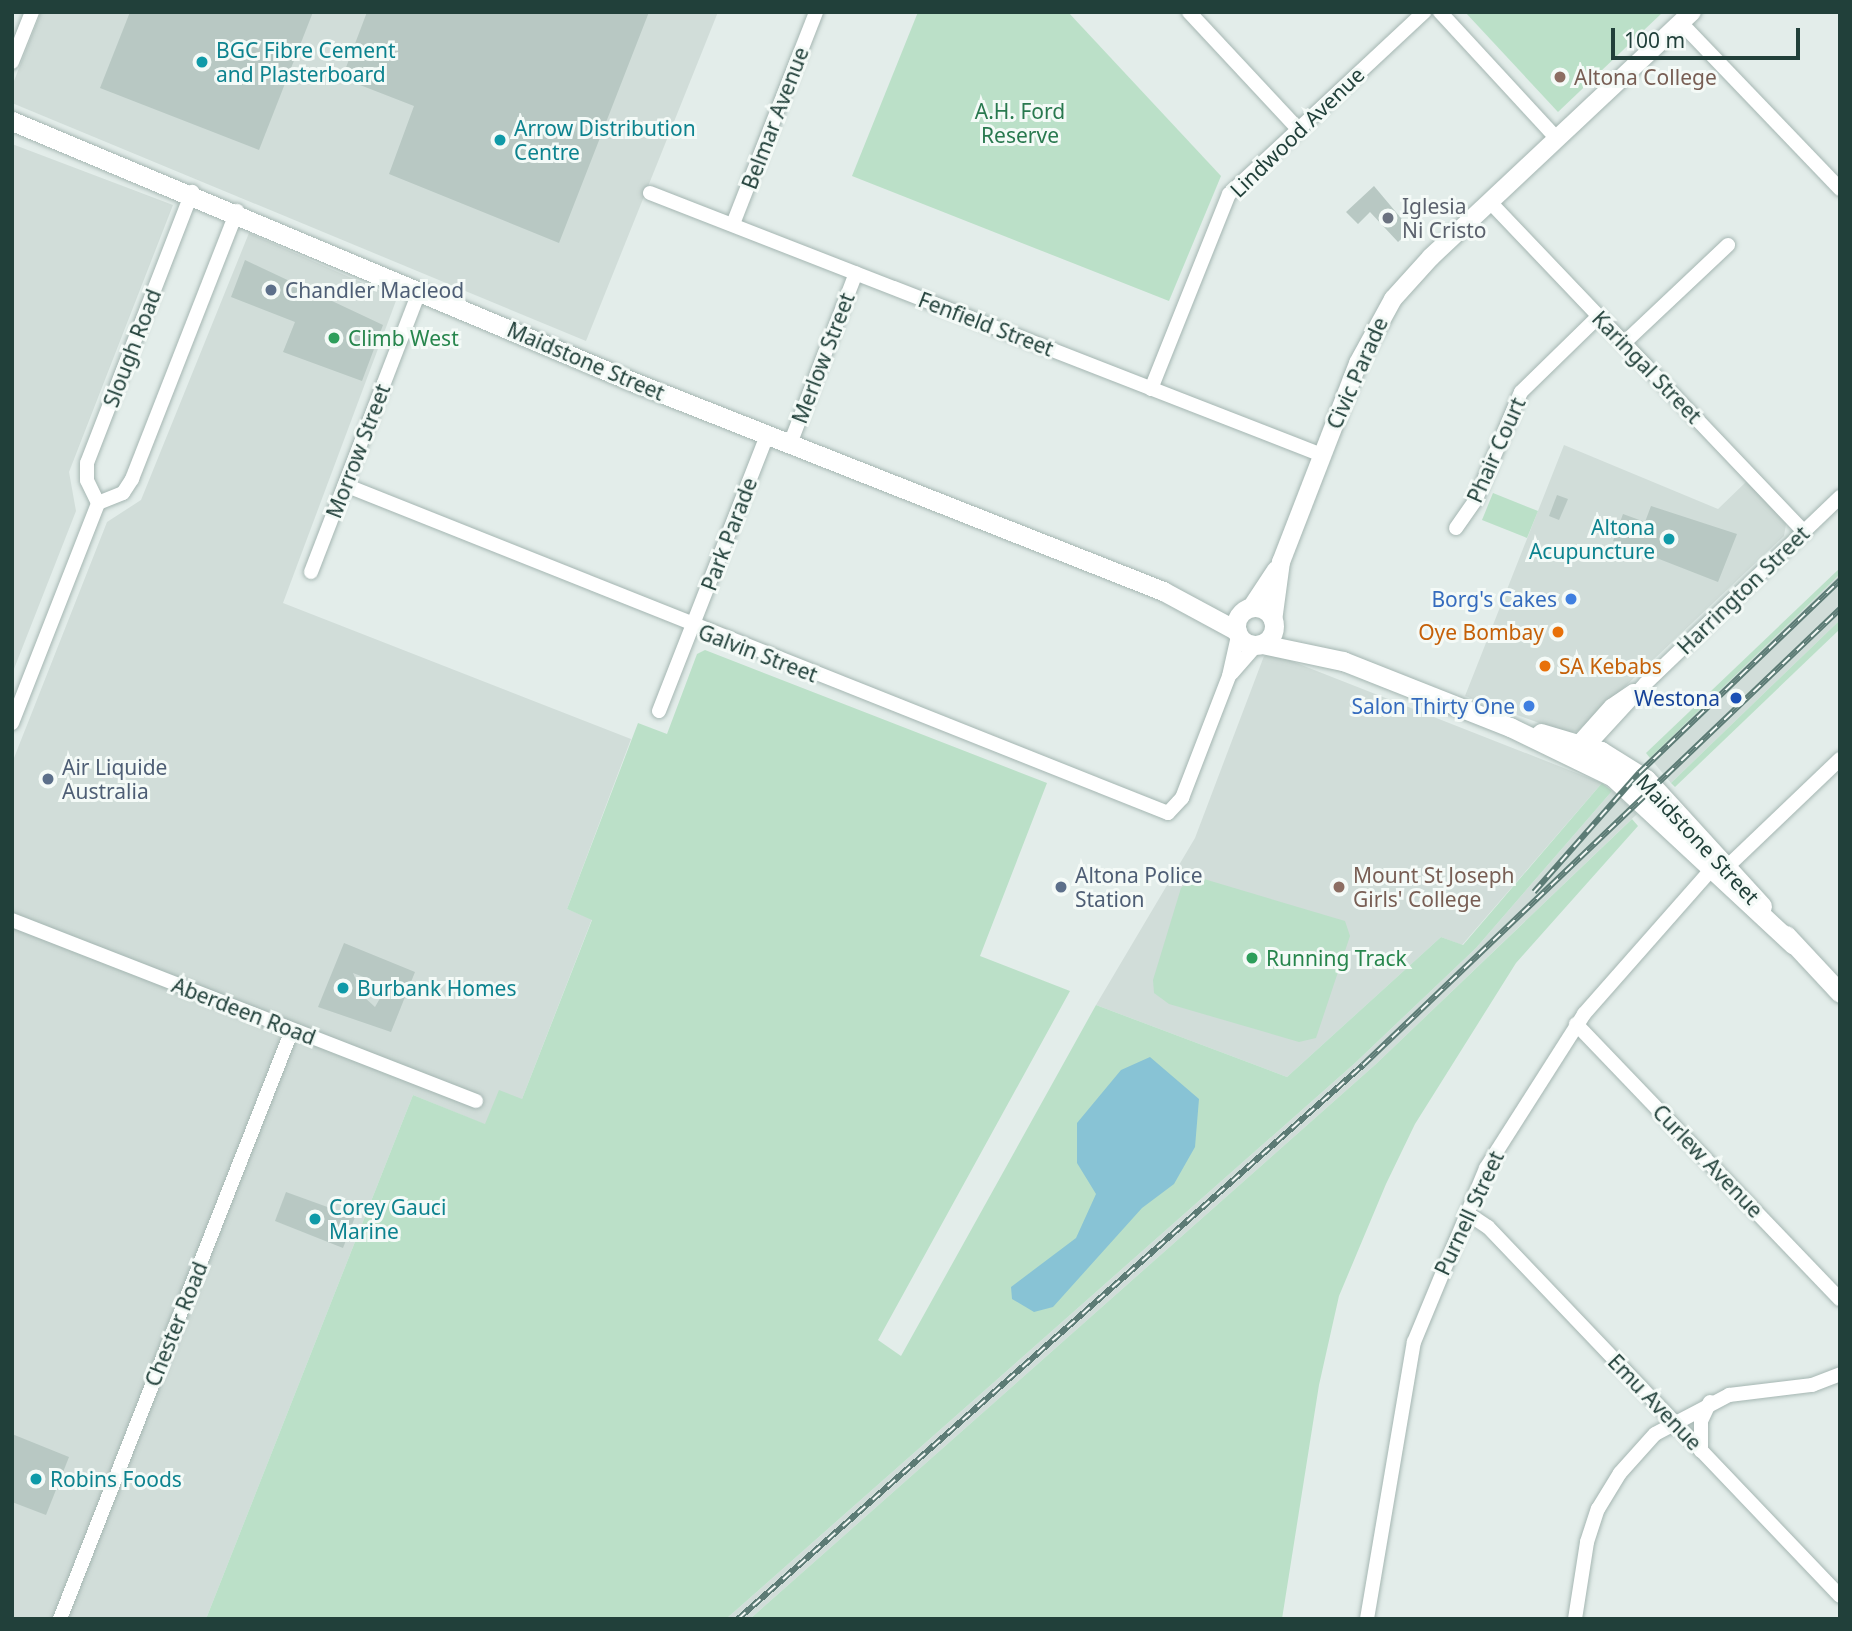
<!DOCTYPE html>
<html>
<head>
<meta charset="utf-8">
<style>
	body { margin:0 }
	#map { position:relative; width:1852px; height:1631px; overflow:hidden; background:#e3edea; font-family:"Noto Sans",sans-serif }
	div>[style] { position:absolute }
	.built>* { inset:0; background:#d1ddd9 }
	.green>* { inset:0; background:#bbe0c8 }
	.water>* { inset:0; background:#88c3d5 }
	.building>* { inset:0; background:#b8c8c3 }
	.roads { filter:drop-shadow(0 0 2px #a5b6b2) drop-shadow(0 0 2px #a5b6b2) }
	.minor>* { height:14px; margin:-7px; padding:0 7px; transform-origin:7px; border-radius:7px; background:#fff }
	.tertiary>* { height:18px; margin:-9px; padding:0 9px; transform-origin:9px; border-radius:9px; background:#fff }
	.secondary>* { height:19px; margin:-9.5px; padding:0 9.5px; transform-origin:9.5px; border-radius:9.5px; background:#fff }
	.secondary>.ring { margin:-9.5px; padding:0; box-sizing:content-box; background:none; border:19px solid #fff; border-radius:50% }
	.rail>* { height:6px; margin-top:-3px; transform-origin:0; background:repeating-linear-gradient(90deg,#f4faf7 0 10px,#5c7b75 0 20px); box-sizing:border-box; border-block:2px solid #5c7b75 }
	.dots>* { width:19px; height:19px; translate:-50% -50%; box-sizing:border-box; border:4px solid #f4faf7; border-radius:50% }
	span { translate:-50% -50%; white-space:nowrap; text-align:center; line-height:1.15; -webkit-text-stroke:6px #f4faf7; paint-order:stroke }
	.culture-label { font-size:21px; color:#0d838f }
	.left { translate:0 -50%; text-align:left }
	.right { translate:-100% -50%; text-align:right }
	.education-label { font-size:21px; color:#785e54 }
	.park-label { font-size:21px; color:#29794f }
	.street-label { font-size:21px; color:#21403a }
	.worship-label { font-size:21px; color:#5b616d }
	.service-label { font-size:21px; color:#4e5e75 }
	.leisure-label { font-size:21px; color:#27864d }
	.shop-label { font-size:21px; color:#366cbe }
	.food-label { font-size:21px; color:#c56008 }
	.transit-label { font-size:21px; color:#164399 }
	.frame { position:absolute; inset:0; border:14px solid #21403a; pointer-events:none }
	.scale { position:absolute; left:1611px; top:28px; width:189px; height:32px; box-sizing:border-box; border:4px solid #21403a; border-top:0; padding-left:9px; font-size:21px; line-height:24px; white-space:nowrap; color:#21403a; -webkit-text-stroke:5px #f4faf7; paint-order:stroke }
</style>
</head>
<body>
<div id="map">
	<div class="built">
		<div style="clip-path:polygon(41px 12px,718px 12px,586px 341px,12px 103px,12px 86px)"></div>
		<div style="clip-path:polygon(12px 144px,173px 205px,69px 472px,76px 511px,12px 674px)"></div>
		<div style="clip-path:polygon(249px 233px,397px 298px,283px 603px,631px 739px,567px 909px,592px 919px,522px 1099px,486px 1125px,413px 1095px,206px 1619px,12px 1619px,12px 763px,107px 522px,141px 500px)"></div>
		<div style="clip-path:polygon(1564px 445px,1718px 509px,1747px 481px,1786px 524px,1784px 536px,1578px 731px,1567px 733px,1465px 696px)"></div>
		<div style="clip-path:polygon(1840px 574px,1840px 620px,1671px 783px,1650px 758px)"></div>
		<div style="clip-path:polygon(1271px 653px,1602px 783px,1462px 945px,1441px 937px,1287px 1077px,1096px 1005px,1195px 838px,1264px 656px)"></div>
		<div style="clip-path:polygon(1612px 791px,1637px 814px,1376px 1064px,750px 1619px,726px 1619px,1355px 1063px,1476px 948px)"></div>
	</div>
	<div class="green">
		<div style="clip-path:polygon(918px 12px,1068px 12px,1221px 176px,1169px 301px,852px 176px)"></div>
		<div style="clip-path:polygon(1465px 12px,1663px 12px,1558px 112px)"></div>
		<div style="clip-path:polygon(1493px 493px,1538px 511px,1527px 538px,1482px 520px)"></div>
		<div style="clip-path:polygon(1840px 568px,1840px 574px,1650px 758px,1646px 753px)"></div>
		<div style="clip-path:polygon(1840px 620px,1840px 629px,1675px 787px,1671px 783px)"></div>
		<div style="clip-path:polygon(705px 650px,1047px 783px,980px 956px,1070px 991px,878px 1340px,901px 1356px,1096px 1005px,1287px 1077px,1441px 937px,1463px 945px,1602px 783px,1612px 791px,1476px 948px,1355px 1063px,726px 1619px,206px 1619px,413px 1095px,485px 1124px,499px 1090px,522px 1099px,592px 920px,567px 909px,638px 723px,667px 734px,697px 654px)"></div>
		<div style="clip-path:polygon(1632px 819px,1638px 826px,1516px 963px,1415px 1124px,1386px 1184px,1339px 1296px,1319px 1385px,1282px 1619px,750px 1619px,1376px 1064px)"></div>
		<div style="clip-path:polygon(1194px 876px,1345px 921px,1350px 936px,1316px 1038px,1299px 1042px,1169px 1004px,1154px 993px,1153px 980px,1181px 888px)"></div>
	</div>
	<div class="water">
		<div style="clip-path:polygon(1150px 1057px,1199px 1099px,1195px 1147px,1174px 1184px,1142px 1208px,1053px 1307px,1034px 1312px,1012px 1299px,1011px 1287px,1076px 1238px,1096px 1194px,1077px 1163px,1077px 1123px,1121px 1070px)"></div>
	</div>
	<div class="building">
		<div style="clip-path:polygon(130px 12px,313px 12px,259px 150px,100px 88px)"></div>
		<div style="clip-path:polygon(367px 12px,649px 12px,559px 243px,389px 174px,414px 106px,342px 78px)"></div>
		<div style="clip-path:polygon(1374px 186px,1411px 230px,1398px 242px,1370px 212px,1358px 224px,1346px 212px)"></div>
		<div style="clip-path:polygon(245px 260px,383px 325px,362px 381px,283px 352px,295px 322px,231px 297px)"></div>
		<div style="clip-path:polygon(1557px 495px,1568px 499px,1559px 520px,1549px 516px)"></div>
		<div style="clip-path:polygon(1651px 506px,1737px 534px,1718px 582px,1613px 541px,1623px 514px,1645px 522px)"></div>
		<div style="clip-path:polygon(evenodd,344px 943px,415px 972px,391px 1032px,318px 1007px,344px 943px,353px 973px,387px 986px,375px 1007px,363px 996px,353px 973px)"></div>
		<div style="clip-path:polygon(286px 1192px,355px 1217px,343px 1248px,275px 1221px)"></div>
		<div style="clip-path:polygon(12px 1434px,69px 1457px,46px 1515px,12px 1502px)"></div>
	</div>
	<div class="roads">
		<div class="minor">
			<div style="left:1189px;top:12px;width:160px;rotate:47deg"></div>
			<div style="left:1440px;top:12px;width:173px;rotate:47.3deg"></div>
			<div style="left:1681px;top:23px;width:230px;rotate:46.2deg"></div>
			<div style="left:12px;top:62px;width:54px;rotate:-68.2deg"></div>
			<div style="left:650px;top:193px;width:721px;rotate:21.3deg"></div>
			<div style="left:1490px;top:202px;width:456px;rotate:46.4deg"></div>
			<div style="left:733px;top:224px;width:228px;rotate:-68.6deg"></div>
			<div style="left:1624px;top:343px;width:143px;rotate:-43.3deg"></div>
			<div style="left:1151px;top:389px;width:210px;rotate:-68.2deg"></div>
			<div style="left:1229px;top:194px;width:267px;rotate:-43deg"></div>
			<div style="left:790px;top:444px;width:183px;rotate:-68.9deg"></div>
			<div style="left:345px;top:485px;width:886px;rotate:21.73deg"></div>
			<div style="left:1168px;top:813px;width:21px;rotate:-47deg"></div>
			<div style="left:1182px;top:798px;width:131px;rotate:-68.9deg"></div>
			<div style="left:1229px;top:676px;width:41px;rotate:-77.3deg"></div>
			<div style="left:98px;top:503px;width:25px;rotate:-116deg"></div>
			<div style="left:87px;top:480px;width:17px;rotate:-90deg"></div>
			<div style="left:87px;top:463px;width:291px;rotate:-68.8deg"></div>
			<div style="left:1456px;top:528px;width:35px;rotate:-55deg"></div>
			<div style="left:1476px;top:499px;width:116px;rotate:-67.2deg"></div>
			<div style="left:1521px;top:392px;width:109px;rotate:-44.3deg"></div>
			<div style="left:311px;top:572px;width:302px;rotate:-68.9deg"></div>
			<div style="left:1232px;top:673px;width:37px;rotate:-49deg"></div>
			<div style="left:659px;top:711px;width:295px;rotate:-68.6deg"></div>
			<div style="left:12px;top:723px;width:236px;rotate:-68.6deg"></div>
			<div style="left:98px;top:503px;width:27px;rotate:-22deg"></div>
			<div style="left:123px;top:493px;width:17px;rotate:-57deg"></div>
			<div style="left:132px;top:479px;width:288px;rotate:-68.6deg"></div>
			<div style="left:1578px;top:743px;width:50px;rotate:-48.3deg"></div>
			<div style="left:1611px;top:706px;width:27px;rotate:-34deg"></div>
			<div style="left:1588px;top:746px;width:86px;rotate:-47.4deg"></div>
			<div style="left:1646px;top:683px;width:269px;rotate:-43.8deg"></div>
			<div style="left:1728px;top:866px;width:155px;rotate:-43.7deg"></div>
			<div style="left:12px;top:920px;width:498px;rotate:21.3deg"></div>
			<div style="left:1576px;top:1024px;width:381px;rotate:46.2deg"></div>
			<div style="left:1467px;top:1213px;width:25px;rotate:34deg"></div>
			<div style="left:1488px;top:1227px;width:510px;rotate:46.35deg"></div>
			<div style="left:1701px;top:1451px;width:30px;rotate:-90deg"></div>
			<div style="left:1701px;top:1421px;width:21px;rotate:-65deg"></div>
			<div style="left:60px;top:1619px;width:633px;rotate:-68.5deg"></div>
			<div style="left:1367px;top:1619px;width:281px;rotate:-80.4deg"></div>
			<div style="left:1414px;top:1342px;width:188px;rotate:-67.5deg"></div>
			<div style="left:1486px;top:1168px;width:183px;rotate:-57.5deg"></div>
			<div style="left:1584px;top:1014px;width:191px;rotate:-48.6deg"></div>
			<div style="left:1575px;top:1619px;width:78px;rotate:-81.1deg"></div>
			<div style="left:1587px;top:1542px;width:35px;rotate:-72deg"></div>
			<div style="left:1598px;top:1509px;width:42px;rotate:-58.6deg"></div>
			<div style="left:1620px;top:1473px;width:52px;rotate:-48.1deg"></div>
			<div style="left:1655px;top:1434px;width:84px;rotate:-27.8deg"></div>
			<div style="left:1729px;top:1395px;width:84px;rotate:-6.9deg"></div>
			<div style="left:1812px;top:1385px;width:30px;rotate:-21deg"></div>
		</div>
		<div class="tertiary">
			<div style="left:1251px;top:608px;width:45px;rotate:-56.7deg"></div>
			<div style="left:1273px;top:621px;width:60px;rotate:-82.3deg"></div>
			<div style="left:1281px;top:562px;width:213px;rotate:-68.8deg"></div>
			<div style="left:1358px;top:363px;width:73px;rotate:-61.3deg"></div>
			<div style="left:1393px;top:299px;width:57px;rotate:-47.9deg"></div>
			<div style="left:1431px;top:257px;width:358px;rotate:-43.2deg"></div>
		</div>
		<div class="secondary">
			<div style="left:12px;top:121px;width:677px;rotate:22.78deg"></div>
			<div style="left:636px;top:383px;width:567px;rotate:21.54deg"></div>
			<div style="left:1163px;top:591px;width:84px;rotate:28.4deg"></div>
			<div class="ring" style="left:1236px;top:607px;width:19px;height:19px"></div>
			<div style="left:1262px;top:644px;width:83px;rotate:11.9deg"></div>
			<div style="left:1343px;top:661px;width:180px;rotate:21.6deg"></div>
			<div style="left:1510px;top:727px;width:114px;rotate:25.9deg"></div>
			<div style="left:1613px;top:777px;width:246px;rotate:42.9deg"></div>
			<div style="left:1541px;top:733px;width:63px;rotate:16.7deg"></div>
			<div style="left:1601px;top:751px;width:53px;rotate:31.9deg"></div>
			<div style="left:1646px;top:779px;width:172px;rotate:47.6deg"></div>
			<div style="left:1786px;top:935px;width:79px;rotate:47deg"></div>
		</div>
	</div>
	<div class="rail">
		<div style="left:1534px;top:892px;width:159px;rotate:-48.6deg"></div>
		<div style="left:1639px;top:773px;width:279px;rotate:-43.8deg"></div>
		<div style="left:738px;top:1619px;width:835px;rotate:-41.55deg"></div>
		<div style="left:1363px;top:1065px;width:660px;rotate:-43.71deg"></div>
	</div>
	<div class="dots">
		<div style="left:202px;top:62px;background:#0f9aa8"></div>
		<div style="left:1560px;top:77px;background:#8d6e63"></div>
		<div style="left:500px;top:140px;background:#0f9aa8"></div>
		<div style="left:1388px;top:218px;background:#6b7280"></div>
		<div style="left:271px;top:290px;background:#5c6f8a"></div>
		<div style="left:334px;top:338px;background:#2e9e5b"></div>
		<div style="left:1669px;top:539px;background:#0f9aa8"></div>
		<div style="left:1571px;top:599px;background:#3f7fe0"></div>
		<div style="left:1558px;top:632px;background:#e8710a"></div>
		<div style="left:1545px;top:666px;background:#e8710a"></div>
		<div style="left:1736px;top:698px;background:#1a4fb4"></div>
		<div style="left:1529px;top:706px;background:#3f7fe0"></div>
		<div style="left:48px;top:779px;background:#5c6f8a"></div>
		<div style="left:1061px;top:887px;background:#5c6f8a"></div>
		<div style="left:1339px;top:887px;background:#8d6e63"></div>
		<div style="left:1252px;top:958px;background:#2e9e5b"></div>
		<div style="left:343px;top:988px;background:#0f9aa8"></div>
		<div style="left:315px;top:1219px;background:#0f9aa8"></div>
		<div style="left:36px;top:1479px;background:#0f9aa8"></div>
	</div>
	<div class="culture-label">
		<span class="left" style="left:216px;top:62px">BGC Fibre Cement<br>and Plasterboard</span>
		<span class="left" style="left:514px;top:140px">Arrow Distribution<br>Centre</span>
		<span class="right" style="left:1655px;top:539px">Altona<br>Acupuncture</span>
		<span class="left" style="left:357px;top:988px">Burbank Homes</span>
		<span class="left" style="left:329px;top:1219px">Corey Gauci<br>Marine</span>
		<span class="left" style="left:50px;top:1479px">Robins Foods</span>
	</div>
	<div class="education-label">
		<span class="left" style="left:1574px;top:77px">Altona College</span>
		<span class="left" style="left:1353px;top:887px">Mount St Joseph<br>Girls' College</span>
	</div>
	<div class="park-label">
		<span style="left:1020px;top:123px">A.H. Ford<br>Reserve</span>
	</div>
	<div class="street-label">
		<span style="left:775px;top:118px;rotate:-69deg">Belmar Avenue</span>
		<span style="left:1297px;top:132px;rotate:-44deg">Lindwood Avenue</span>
		<span style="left:986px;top:324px;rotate:21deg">Fenfield Street</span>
		<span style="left:132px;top:348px;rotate:-69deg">Slough Road</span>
		<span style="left:823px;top:358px;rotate:-69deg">Merlow Street</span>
		<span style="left:586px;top:361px;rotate:23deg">Maidstone Street</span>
		<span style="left:1647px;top:367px;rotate:46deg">Karingal Street</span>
		<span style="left:1357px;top:373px;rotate:-66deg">Civic Parade</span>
		<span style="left:1496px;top:450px;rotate:-66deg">Phair Court</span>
		<span style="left:358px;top:451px;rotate:-69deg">Morrow Street</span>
		<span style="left:729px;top:534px;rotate:-69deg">Park Parade</span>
		<span style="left:1743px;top:590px;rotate:-44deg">Harrington Street</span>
		<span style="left:758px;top:653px;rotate:21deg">Galvin Street</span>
		<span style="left:1698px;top:839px;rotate:47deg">Maidstone Street</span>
		<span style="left:244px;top:1011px;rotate:21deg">Aberdeen Road</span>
		<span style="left:1708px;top:1161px;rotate:46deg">Curlew Avenue</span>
		<span style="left:1469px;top:1213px;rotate:-65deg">Purnell Street</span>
		<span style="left:176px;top:1324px;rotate:-68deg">Chester Road</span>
		<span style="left:1655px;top:1402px;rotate:46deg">Emu Avenue</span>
	</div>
	<div class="worship-label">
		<span class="left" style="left:1402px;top:218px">Iglesia<br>Ni Cristo</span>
	</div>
	<div class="service-label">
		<span class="left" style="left:285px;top:290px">Chandler Macleod</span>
		<span class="left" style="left:62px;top:779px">Air Liquide<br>Australia</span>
		<span class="left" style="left:1075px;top:887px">Altona Police<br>Station</span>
	</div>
	<div class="leisure-label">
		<span class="left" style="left:348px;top:338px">Climb West</span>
		<span class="left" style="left:1266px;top:958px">Running Track</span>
	</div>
	<div class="shop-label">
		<span class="right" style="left:1557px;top:599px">Borg's Cakes</span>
		<span class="right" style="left:1515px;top:706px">Salon Thirty One</span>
	</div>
	<div class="food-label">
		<span class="right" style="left:1544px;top:632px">Oye Bombay</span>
		<span class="left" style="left:1559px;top:666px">SA Kebabs</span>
	</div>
	<div class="transit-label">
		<span class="right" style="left:1720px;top:698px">Westona</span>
	</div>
	<div class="frame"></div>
	<div class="scale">100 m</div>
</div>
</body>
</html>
